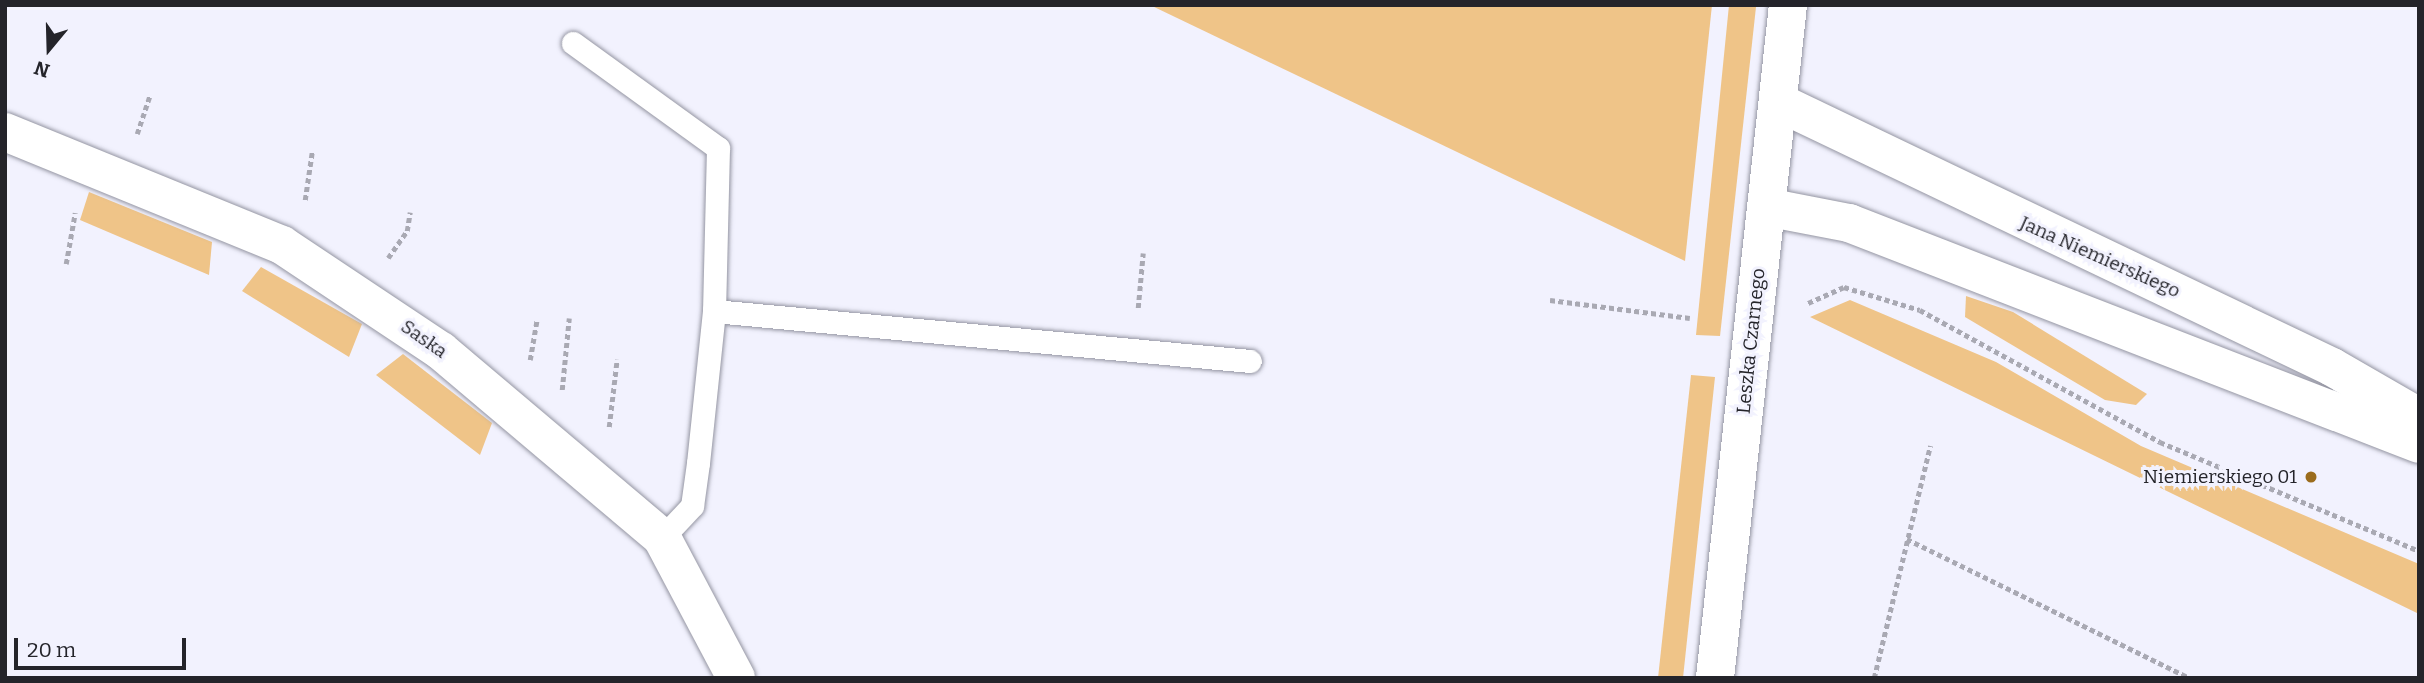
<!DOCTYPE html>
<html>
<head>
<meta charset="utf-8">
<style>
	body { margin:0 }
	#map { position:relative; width:2424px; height:683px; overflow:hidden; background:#f2f2fe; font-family:Bitter,serif }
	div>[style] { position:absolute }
	.green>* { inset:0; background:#efc488 }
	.path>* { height:4.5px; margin-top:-2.25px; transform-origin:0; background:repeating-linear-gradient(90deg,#a9a9b3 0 5px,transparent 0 8.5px) }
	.roads { filter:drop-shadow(0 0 2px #9495a2) drop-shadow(0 0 2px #9495a2) }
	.service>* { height:23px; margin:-11.5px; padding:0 11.5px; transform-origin:11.5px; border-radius:11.5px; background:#fff }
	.minor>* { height:38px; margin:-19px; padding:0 19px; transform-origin:19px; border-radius:19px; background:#fff }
	.tertiary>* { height:38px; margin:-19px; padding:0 19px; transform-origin:19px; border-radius:19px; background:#fff }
	.dots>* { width:19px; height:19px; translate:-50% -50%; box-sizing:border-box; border:4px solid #f2f2fe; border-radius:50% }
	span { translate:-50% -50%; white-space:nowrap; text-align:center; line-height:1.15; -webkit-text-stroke:6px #f2f2fe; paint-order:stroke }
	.street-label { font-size:19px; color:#24242a }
	.poi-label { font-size:19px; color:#24242a }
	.right { translate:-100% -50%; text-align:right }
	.frame { position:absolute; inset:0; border:7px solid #24242a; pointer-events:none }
	.north { position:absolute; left:14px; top:14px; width:70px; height:70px; -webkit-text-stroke:5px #f2f2fe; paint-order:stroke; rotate:199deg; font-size:19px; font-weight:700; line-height:28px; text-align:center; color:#24242a }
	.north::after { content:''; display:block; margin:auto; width:24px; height:32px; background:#24242a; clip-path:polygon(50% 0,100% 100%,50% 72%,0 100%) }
	.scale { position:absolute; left:14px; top:638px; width:172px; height:32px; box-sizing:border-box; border:4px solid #24242a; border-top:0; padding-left:9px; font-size:21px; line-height:24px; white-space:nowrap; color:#24242a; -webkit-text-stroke:5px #f2f2fe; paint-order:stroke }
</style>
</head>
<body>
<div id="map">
	<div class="green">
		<div style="clip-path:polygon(1150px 5px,1712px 5px,1685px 261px)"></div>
		<div style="clip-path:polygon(1729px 5px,1756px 7px,1720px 336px,1696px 335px)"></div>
		<div style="clip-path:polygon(89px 192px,212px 242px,209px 275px,80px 220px)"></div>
		<div style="clip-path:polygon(261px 267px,362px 324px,349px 357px,242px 291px)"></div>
		<div style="clip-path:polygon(1966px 296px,2013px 312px,2147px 394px,2136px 405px,2105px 400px,1965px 317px)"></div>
		<div style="clip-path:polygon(1850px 300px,1996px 362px,2141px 446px,2419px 564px,2419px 614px,1810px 317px)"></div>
		<div style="clip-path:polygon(403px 354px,492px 423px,480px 455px,376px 375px)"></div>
		<div style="clip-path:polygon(1691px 375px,1715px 377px,1683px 678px,1658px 678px)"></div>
	</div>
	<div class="path">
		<div style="left:137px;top:134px;width:41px;rotate:-71.6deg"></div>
		<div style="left:305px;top:200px;width:49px;rotate:-81.7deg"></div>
		<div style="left:388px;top:258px;width:33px;rotate:-55deg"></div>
		<div style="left:407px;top:231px;width:19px;rotate:-81deg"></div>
		<div style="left:66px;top:264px;width:52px;rotate:-80deg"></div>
		<div style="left:1550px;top:300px;width:141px;rotate:7.3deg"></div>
		<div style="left:1808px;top:303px;width:39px;rotate:-24deg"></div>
		<div style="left:1844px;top:287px;width:79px;rotate:16.8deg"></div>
		<div style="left:1920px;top:310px;width:274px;rotate:28.8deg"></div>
		<div style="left:2160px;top:442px;width:281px;rotate:22.8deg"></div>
		<div style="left:1138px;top:308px;width:55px;rotate:-84.8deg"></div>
		<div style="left:530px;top:360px;width:42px;rotate:-80.3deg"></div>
		<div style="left:562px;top:390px;width:72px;rotate:-84.4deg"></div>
		<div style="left:609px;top:427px;width:68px;rotate:-83.3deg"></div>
		<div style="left:1907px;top:539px;width:315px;rotate:26.2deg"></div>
		<div style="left:1874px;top:678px;width:239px;rotate:-76.4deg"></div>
	</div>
	<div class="roads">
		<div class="service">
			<div style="left:573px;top:43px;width:179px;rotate:35.9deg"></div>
			<div style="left:718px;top:148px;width:163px;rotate:91.4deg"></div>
			<div style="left:714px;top:311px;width:153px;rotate:96deg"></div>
			<div style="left:698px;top:463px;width:43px;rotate:97.9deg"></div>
			<div style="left:692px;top:506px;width:44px;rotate:133.2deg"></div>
			<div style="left:714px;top:311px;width:538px;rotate:5.33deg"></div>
		</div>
		<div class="minor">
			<div style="left:5px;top:132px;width:299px;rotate:22.2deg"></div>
			<div style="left:282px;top:245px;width:191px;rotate:33.7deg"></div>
			<div style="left:441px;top:351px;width:289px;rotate:40.2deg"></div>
			<div style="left:662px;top:538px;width:158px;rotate:62.1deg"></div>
		</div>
		<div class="tertiary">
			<div style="left:1778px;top:102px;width:614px;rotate:25.56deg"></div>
			<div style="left:2332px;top:367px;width:100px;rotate:29.9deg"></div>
			<div style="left:1766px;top:207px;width:85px;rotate:10.9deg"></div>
			<div style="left:1849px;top:223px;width:611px;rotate:21.19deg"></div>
			<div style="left:1715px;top:678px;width:677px;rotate:-83.81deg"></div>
		</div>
	</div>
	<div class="dots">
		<div style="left:2311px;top:477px;background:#9b6c1d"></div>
	</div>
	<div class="street-label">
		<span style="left:2100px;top:257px;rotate:24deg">Jana Niemierskiego</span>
		<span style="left:424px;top:339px;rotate:35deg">Saska</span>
		<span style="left:1751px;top:341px;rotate:-84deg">Leszka Czarnego</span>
	</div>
	<div class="poi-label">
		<span class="right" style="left:2297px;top:477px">Niemierskiego 01</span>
	</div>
	<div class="frame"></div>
	<div class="north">N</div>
	<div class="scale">20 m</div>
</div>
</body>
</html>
